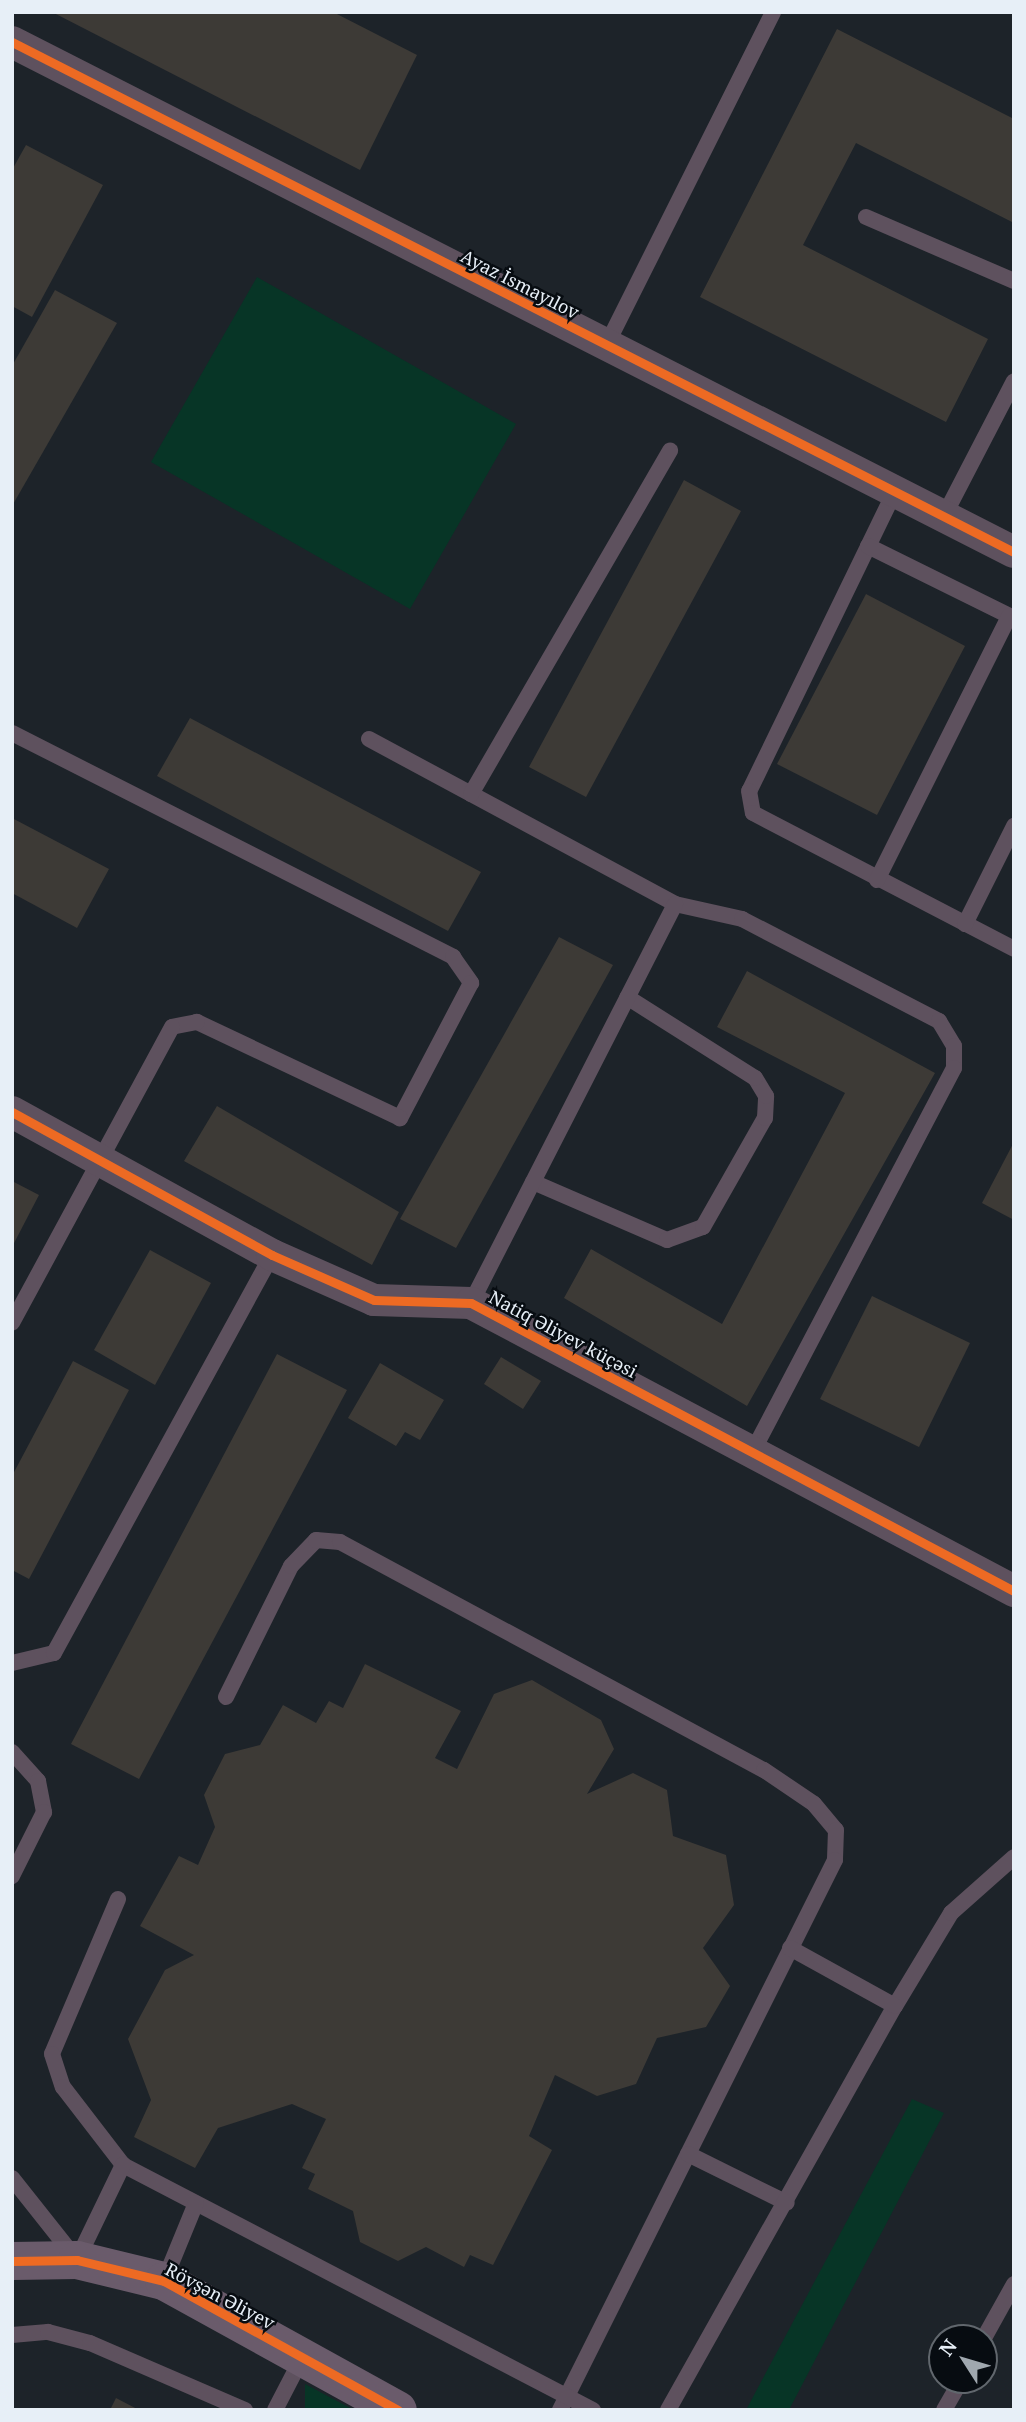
<!DOCTYPE html>
<html>
<head>
<meta charset="utf-8">
<style>
	body { margin:0 }
	#map { position:relative; width:1026px; height:2422px; overflow:hidden; background:#1d2329; font-family:"Noto Serif",serif }
	div>[style] { position:absolute }
	.green>* { inset:0; background:#073526 }
	.building>* { inset:0; background:#3d3a36 }
	.lane>* { height:16px; margin:-8px; padding:0 8px; transform-origin:8px; border-radius:8px; background:#5e515e }
	.street>* { height:32px; margin:-16px; padding:0 16px; transform-origin:16px; border-radius:16px; background:#5e515e }
	.secondary>* { height:38px; margin:-19px; padding:0 19px; transform-origin:19px; border-radius:19px; background:#6a5b6b }
	.cycleway>* { height:9px; margin:-4.5px; padding:0 4.5px; transform-origin:4.5px; border-radius:4.5px; background:#ed6a23 }
	span { translate:-50% -50%; white-space:nowrap; text-align:center; line-height:1.15; -webkit-text-stroke:5px #070c11; paint-order:stroke }
	.street-label { font-size:18px; color:#e7eff7 }
	.frame { position:absolute; inset:0; border:14px solid #e7eff7; pointer-events:none }
	.north { position:absolute; left:928px; top:2324px; width:70px; height:70px; box-sizing:border-box; background:#070c11; border:2px solid #61676d; border-radius:50%; rotate:307deg; font-size:19px; font-weight:700; line-height:28px; text-align:center; color:#e7eff7 }
	.north::after { content:''; display:block; margin:auto; width:24px; height:32px; background:#a0a8af; clip-path:polygon(50% 0,100% 100%,50% 72%,0 100%) }
</style>
</head>
<body>
<div id="map">
	<div class="green">
		<div style="clip-path:polygon(257px 277px,516px 424px,410px 609px,151px 462px)"></div>
		<div style="clip-path:polygon(912px 2099px,944px 2113px,789px 2410px,746px 2410px)"></div>
		<div style="clip-path:polygon(305px 2384px,354px 2410px,305px 2410px)"></div>
	</div>
	<div class="building">
		<div style="clip-path:polygon(52px 12px,333px 12px,417px 55px,360px 170px)"></div>
		<div style="clip-path:polygon(837px 29px,1014px 119px,1014px 223px,856px 143px,803px 245px,988px 339px,946px 422px,700px 297px)"></div>
		<div style="clip-path:polygon(26px 145px,103px 185px,32px 317px,12px 306px,12px 170px)"></div>
		<div style="clip-path:polygon(55px 290px,117px 323px,12px 506px,12px 366px)"></div>
		<div style="clip-path:polygon(684px 480px,741px 511px,586px 797px,529px 767px)"></div>
		<div style="clip-path:polygon(866px 594px,965px 646px,877px 815px,777px 764px)"></div>
		<div style="clip-path:polygon(190px 718px,481px 872px,448px 931px,157px 776px)"></div>
		<div style="clip-path:polygon(12px 818px,109px 869px,77px 928px,12px 893px)"></div>
		<div style="clip-path:polygon(559px 937px,613px 965px,456px 1248px,400px 1219px)"></div>
		<div style="clip-path:polygon(747px 971px,935px 1073px,747px 1406px,564px 1298px,591px 1249px,722px 1324px,845px 1093px,717px 1027px)"></div>
		<div style="clip-path:polygon(217px 1106px,399px 1212px,372px 1265px,184px 1161px)"></div>
		<div style="clip-path:polygon(1014px 1142px,1014px 1220px,982px 1203px)"></div>
		<div style="clip-path:polygon(12px 1181px,39px 1195px,12px 1247px)"></div>
		<div style="clip-path:polygon(150px 1250px,211px 1283px,155px 1385px,94px 1350px)"></div>
		<div style="clip-path:polygon(872px 1296px,970px 1343px,919px 1447px,820px 1399px)"></div>
		<div style="clip-path:polygon(277px 1354px,347px 1390px,139px 1779px,71px 1744px)"></div>
		<div style="clip-path:polygon(501px 1357px,541px 1381px,523px 1409px,484px 1384px)"></div>
		<div style="clip-path:polygon(73px 1361px,129px 1390px,29px 1579px,12px 1570px,12px 1476px)"></div>
		<div style="clip-path:polygon(380px 1363px,444px 1400px,420px 1440px,405px 1432px,396px 1446px,348px 1418px)"></div>
		<div style="clip-path:polygon(365px 1664px,461px 1711px,435px 1758px,457px 1769px,494px 1694px,532px 1680px,601px 1720px,614px 1749px,587px 1794px,633px 1773px,667px 1790px,673px 1836px,726px 1855px,734px 1905px,703px 1948px,730px 1986px,706px 2027px,657px 2038px,636px 2084px,597px 2096px,555px 2075px,529px 2136px,552px 2150px,493px 2265px,470px 2255px,464px 2267px,426px 2247px,398px 2261px,360px 2242px,353px 2211px,308px 2189px,315px 2174px,302px 2168px,326px 2119px,292px 2104px,218px 2128px,195px 2168px,134px 2137px,151px 2100px,128px 2039px,165px 1970px,194px 1955px,140px 1926px,179px 1856px,198px 1865px,215px 1827px,204px 1795px,225px 1754px,260px 1745px,283px 1705px,316px 1723px,329px 1701px,343px 1708px)"></div>
		<div style="clip-path:polygon(116px 2398px,139px 2410px,110px 2410px)"></div>
	</div>
	<div class="lane">
		<div style="left:866px;top:217px;width:161px;rotate:23.4deg"></div>
		<div style="left:606px;top:346px;width:373px;rotate:-63.4deg"></div>
		<div style="left:894px;top:493px;width:331px;rotate:115.9deg"></div>
		<div style="left:749px;top:791px;width:22px;rotate:80deg"></div>
		<div style="left:753px;top:813px;width:294px;rotate:27.5deg"></div>
		<div style="left:943px;top:518px;width:154px;rotate:-62.6deg"></div>
		<div style="left:868px;top:546px;width:163px;rotate:26.3deg"></div>
		<div style="left:12px;top:733px;width:495px;rotate:26.9deg"></div>
		<div style="left:453px;top:957px;width:32px;rotate:55deg"></div>
		<div style="left:471px;top:983px;width:153px;rotate:117.7deg"></div>
		<div style="left:400px;top:1118px;width:225px;rotate:-154.7deg"></div>
		<div style="left:197px;top:1022px;width:25px;rotate:169deg"></div>
		<div style="left:172px;top:1027px;width:336px;rotate:118.4deg"></div>
		<div style="left:369px;top:739px;width:348px;rotate:28.3deg"></div>
		<div style="left:675px;top:904px;width:69px;rotate:12.6deg"></div>
		<div style="left:742px;top:919px;width:222px;rotate:27.4deg"></div>
		<div style="left:939px;top:1021px;width:29px;rotate:59deg"></div>
		<div style="left:954px;top:1046px;width:22px;rotate:90deg"></div>
		<div style="left:954px;top:1068px;width:434px;rotate:117.7deg"></div>
		<div style="left:471px;top:794px;width:397px;rotate:-59.9deg"></div>
		<div style="left:877px;top:880px;width:295px;rotate:-63.4deg"></div>
		<div style="left:965px;top:924px;width:110px;rotate:-63.4deg"></div>
		<div style="left:533px;top:1182px;width:146px;rotate:23.4deg"></div>
		<div style="left:667px;top:1240px;width:38px;rotate:-20deg"></div>
		<div style="left:703px;top:1227px;width:125px;rotate:-60.4deg"></div>
		<div style="left:765px;top:1118px;width:22px;rotate:-87deg"></div>
		<div style="left:766px;top:1096px;width:21px;rotate:-121deg"></div>
		<div style="left:755px;top:1078px;width:151px;rotate:-147.7deg"></div>
		<div style="left:471px;top:1303px;width:448px;rotate:-62.9deg"></div>
		<div style="left:12px;top:1663px;width:43px;rotate:-13.4deg"></div>
		<div style="left:54px;top:1653px;width:454px;rotate:-61.3deg"></div>
		<div style="left:226px;top:1697px;width:146px;rotate:-63.6deg"></div>
		<div style="left:291px;top:1566px;width:36px;rotate:-46deg"></div>
		<div style="left:316px;top:1540px;width:24px;rotate:5deg"></div>
		<div style="left:340px;top:1542px;width:481px;rotate:28.3deg"></div>
		<div style="left:764px;top:1770px;width:60px;rotate:34.2deg"></div>
		<div style="left:814px;top:1804px;width:34px;rotate:50deg"></div>
		<div style="left:836px;top:1830px;width:30px;rotate:92deg"></div>
		<div style="left:835px;top:1860px;width:615px;rotate:116.57deg"></div>
		<div style="left:12px;top:1752px;width:39px;rotate:48deg"></div>
		<div style="left:38px;top:1781px;width:32px;rotate:79deg"></div>
		<div style="left:44px;top:1812px;width:72px;rotate:116.6deg"></div>
		<div style="left:118px;top:1899px;width:168px;rotate:113.1deg"></div>
		<div style="left:52px;top:2054px;width:35px;rotate:72deg"></div>
		<div style="left:63px;top:2087px;width:98px;rotate:52.4deg"></div>
		<div style="left:123px;top:2165px;width:530px;rotate:27.53deg"></div>
		<div style="left:895px;top:2006px;width:109px;rotate:-58.9deg"></div>
		<div style="left:951px;top:1913px;width:84px;rotate:-41.6deg"></div>
		<div style="left:688px;top:2154px;width:110px;rotate:26.3deg"></div>
		<div style="left:12px;top:2178px;width:105px;rotate:51.6deg"></div>
		<div style="left:77px;top:2260px;width:106px;rotate:-64.2deg"></div>
		<div style="left:164px;top:2281px;width:84px;rotate:-67.7deg"></div>
		<div style="left:12px;top:2335px;width:36px;rotate:-5deg"></div>
		<div style="left:48px;top:2332px;width:43px;rotate:14.7deg"></div>
		<div style="left:90px;top:2343px;width:169px;rotate:23.4deg"></div>
		<div style="left:984px;top:2338px;width:62px;rotate:-60.9deg"></div>
		<div style="left:275px;top:2410px;width:59px;rotate:-62.6deg"></div>
		<div style="left:668px;top:2410px;width:463px;rotate:-60.7deg"></div>
		<div style="left:895px;top:2006px;width:120px;rotate:-151.1deg"></div>
		<div style="left:944px;top:2410px;width:34px;rotate:-60deg"></div>
	</div>
	<div class="street">
		<div style="left:12px;top:42px;width:1124px;rotate:26.98deg"></div>
		<div style="left:12px;top:1112px;width:297px;rotate:28.8deg"></div>
		<div style="left:272px;top:1255px;width:111px;rotate:23.8deg"></div>
		<div style="left:374px;top:1300px;width:97px;rotate:1.8deg"></div>
		<div style="left:471px;top:1303px;width:615px;rotate:27.94deg"></div>
	</div>
	<div class="secondary">
		<div style="left:12px;top:2261px;width:65px;rotate:-0.9deg"></div>
		<div style="left:77px;top:2260px;width:89px;rotate:13.6deg"></div>
		<div style="left:164px;top:2281px;width:267px;rotate:28.9deg"></div>
	</div>
	<div class="cycleway">
		<div style="left:12px;top:42px;width:1124px;rotate:26.98deg"></div>
		<div style="left:12px;top:1112px;width:297px;rotate:28.8deg"></div>
		<div style="left:272px;top:1255px;width:111px;rotate:23.8deg"></div>
		<div style="left:374px;top:1300px;width:97px;rotate:1.8deg"></div>
		<div style="left:471px;top:1303px;width:615px;rotate:27.94deg"></div>
		<div style="left:12px;top:2261px;width:65px;rotate:-0.9deg"></div>
		<div style="left:77px;top:2260px;width:89px;rotate:13.6deg"></div>
		<div style="left:164px;top:2281px;width:267px;rotate:28.9deg"></div>
	</div>
	<div class="street-label">
		<span style="left:520px;top:284px;rotate:27deg">Ayaz İsmayılov</span>
		<span style="left:563px;top:1334px;rotate:28deg">Natiq Əliyev küçəsi</span>
		<span style="left:220px;top:2296px;rotate:28deg">Rövşən Əliyev</span>
	</div>
	<div class="frame"></div>
	<div class="north">N</div>
</div>
</body>
</html>
